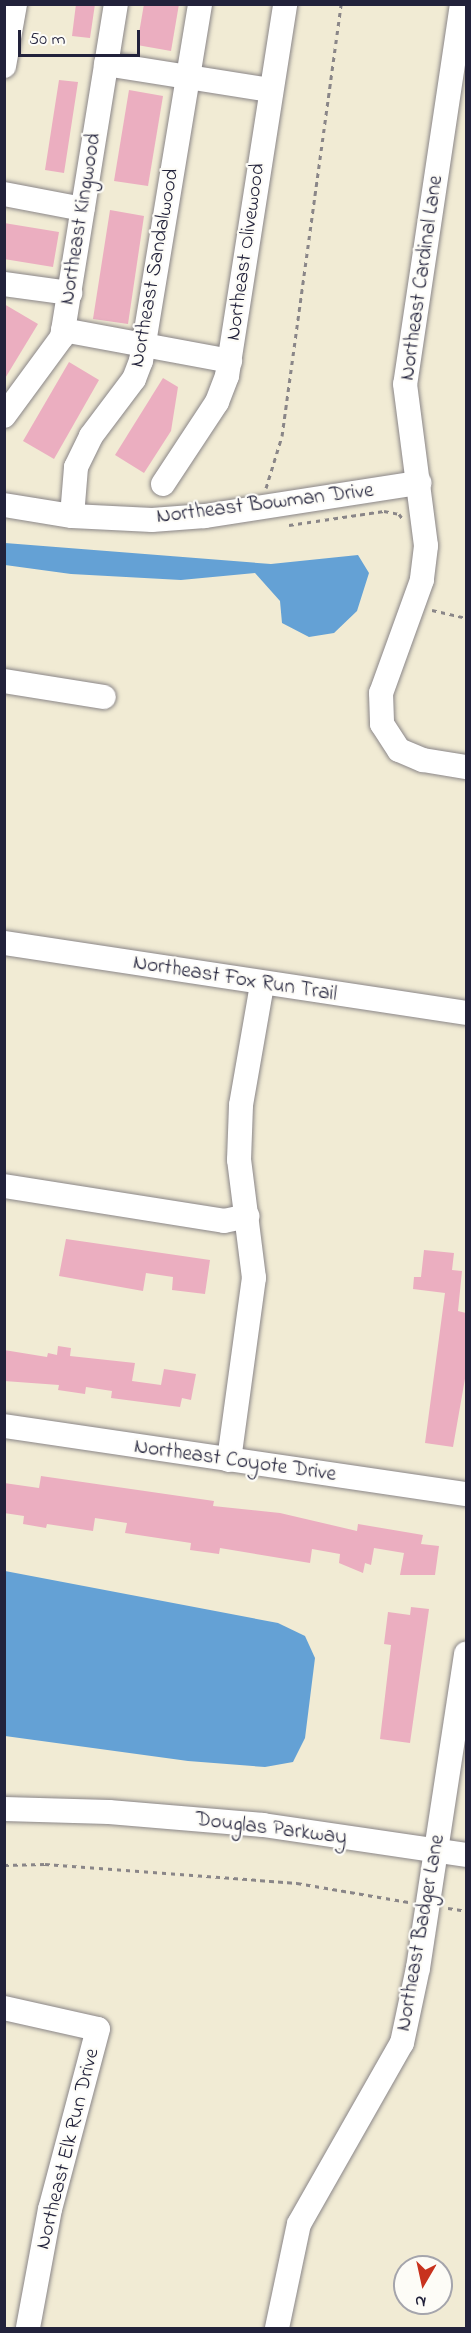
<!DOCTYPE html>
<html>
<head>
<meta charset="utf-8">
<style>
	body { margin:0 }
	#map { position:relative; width:471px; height:2333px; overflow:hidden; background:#f1ebd4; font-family:"Indie Flower",sans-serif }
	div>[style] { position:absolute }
	.water>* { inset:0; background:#64a1d5 }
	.building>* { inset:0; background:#ebaec0 }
	.path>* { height:3px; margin-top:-1.5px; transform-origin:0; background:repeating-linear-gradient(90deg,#8a8688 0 4.5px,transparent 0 9px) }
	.roads { filter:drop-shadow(0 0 2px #8a8688) drop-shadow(0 0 2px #8a8688) }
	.minor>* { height:24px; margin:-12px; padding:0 12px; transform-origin:12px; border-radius:12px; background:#fff }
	span { translate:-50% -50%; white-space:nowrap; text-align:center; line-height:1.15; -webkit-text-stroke:4.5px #fdfcf7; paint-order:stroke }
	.street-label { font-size:21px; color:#22223b }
	.frame { position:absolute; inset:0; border:6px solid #22223b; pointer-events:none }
	.north { position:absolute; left:393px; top:2255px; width:60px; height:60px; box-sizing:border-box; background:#fdfcf7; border:2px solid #a5a5ac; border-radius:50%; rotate:189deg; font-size:16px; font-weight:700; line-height:24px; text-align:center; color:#22223b }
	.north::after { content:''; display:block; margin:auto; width:21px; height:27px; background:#c8321e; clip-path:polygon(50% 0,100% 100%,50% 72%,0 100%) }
	.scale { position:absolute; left:18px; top:30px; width:122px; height:27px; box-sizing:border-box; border:3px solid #22223b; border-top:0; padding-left:8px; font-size:18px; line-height:21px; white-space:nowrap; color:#22223b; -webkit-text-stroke:4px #fdfcf7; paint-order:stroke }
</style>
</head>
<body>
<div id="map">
	<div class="water">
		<div style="clip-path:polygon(5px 543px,271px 564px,358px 555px,369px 573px,357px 611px,334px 633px,309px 637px,282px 623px,280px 601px,255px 573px,181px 580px,71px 574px,5px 565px)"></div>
		<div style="clip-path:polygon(5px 1571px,278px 1623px,305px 1636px,315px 1658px,305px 1738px,293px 1762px,265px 1767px,188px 1761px,5px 1736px)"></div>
	</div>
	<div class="building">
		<div style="clip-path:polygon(76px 4px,95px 4px,90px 38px,72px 36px)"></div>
		<div style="clip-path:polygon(144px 4px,179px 4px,171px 51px,137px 45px)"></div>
		<div style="clip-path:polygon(59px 80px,78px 82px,64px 173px,45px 170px)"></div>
		<div style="clip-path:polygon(129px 90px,163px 96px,148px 186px,114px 181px)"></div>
		<div style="clip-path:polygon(110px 210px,144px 216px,128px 324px,93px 319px)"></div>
		<div style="clip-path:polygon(4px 223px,59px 232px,53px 267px,4px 259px)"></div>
		<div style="clip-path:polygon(4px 304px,38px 324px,4px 380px)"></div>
		<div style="clip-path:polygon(69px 362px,99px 380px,54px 459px,23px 441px)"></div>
		<div style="clip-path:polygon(163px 378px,178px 387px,171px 431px,144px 473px,115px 455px)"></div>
		<div style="clip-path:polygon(66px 1239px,210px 1260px,205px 1294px,172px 1290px,173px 1277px,146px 1273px,143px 1291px,59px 1276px)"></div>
		<div style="clip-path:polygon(424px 1250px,454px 1253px,452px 1270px,462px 1271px,458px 1311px,466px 1313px,466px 1373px,453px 1447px,425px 1443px,445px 1293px,413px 1289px,414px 1277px,421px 1277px)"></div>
		<div style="clip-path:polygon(58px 1346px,71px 1348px,70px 1356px,135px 1363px,132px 1381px,161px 1385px,164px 1369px,196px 1374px,191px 1400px,182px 1398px,180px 1407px,111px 1398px,112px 1391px,86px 1387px,85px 1394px,58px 1390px,59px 1385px,4px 1381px,4px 1350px,47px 1357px,48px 1353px,57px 1355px)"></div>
		<div style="clip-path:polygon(41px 1476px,214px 1501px,213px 1506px,280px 1513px,357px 1531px,358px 1524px,423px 1535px,421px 1544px,439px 1546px,435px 1575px,400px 1575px,404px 1553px,374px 1548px,371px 1565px,365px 1563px,363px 1573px,339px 1563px,340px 1554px,312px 1549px,310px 1563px,220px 1548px,219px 1554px,190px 1550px,191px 1543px,125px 1533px,127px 1523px,95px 1518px,93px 1531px,47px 1524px,46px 1528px,23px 1524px,24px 1516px,4px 1513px,4px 1483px,39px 1488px)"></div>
		<div style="clip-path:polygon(411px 1607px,429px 1609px,410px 1743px,380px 1739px,391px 1645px,384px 1644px,388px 1612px,410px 1615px)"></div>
	</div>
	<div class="path">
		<div style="left:266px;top:488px;width:54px;rotate:-72.9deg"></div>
		<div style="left:282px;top:436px;width:436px;rotate:-82.2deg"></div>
		<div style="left:289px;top:525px;width:96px;rotate:-8.4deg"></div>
		<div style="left:384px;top:511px;width:15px;rotate:11deg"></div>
		<div style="left:399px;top:514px;width:5px;rotate:53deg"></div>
		<div style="left:432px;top:610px;width:35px;rotate:13deg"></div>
		<div style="left:4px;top:1865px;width:41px;rotate:-1.4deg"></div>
		<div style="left:45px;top:1864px;width:253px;rotate:4.3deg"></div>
		<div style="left:297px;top:1883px;width:113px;rotate:9.7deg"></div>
		<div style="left:448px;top:1908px;width:18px;rotate:9deg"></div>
	</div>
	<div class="roads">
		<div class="minor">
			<div style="left:462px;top:4px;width:384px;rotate:98.5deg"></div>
			<div style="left:405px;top:384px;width:163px;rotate:82.6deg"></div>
			<div style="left:426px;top:546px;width:34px;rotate:97deg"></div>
			<div style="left:422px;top:580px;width:120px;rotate:109.9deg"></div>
			<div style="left:381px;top:693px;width:31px;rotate:88deg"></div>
			<div style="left:382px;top:724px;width:31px;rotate:57deg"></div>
			<div style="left:399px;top:750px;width:26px;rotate:23deg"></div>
			<div style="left:423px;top:760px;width:44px;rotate:9.2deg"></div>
			<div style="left:106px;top:64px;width:166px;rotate:9deg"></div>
			<div style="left:4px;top:66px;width:63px;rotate:-79.9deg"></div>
			<div style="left:4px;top:194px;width:80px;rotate:10.8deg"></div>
			<div style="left:4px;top:284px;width:67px;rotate:7.8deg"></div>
			<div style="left:63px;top:330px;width:170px;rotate:10.5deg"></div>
			<div style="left:4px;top:416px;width:98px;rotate:-53.7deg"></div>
			<div style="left:62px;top:337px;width:337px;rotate:-80.8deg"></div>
			<div style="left:163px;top:484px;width:98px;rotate:-56.6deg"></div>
			<div style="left:217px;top:402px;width:28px;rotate:-69deg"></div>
			<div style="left:227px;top:376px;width:376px;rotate:-81.1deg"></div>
			<div style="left:4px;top:505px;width:69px;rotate:9.2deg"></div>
			<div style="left:72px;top:516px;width:80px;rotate:2.9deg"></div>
			<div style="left:152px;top:520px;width:53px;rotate:-4.3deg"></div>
			<div style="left:205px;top:516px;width:217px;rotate:-8.8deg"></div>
			<div style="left:72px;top:516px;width:49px;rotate:-85.3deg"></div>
			<div style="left:76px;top:467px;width:34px;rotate:-64deg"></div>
			<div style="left:91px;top:436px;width:71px;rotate:-53deg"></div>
			<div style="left:134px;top:379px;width:19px;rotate:-69deg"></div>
			<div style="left:141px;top:361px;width:362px;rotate:-80.6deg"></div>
			<div style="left:4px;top:681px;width:101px;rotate:9.1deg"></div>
			<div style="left:4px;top:943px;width:467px;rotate:8.6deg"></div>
			<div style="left:4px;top:1186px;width:223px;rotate:9deg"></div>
			<div style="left:224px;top:1221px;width:24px;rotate:-12deg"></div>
			<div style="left:4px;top:1426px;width:467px;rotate:8.4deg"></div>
			<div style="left:229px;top:1460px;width:184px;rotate:-82.2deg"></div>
			<div style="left:254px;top:1278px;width:119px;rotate:-97.2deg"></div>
			<div style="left:239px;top:1160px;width:55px;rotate:-87.9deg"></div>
			<div style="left:241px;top:1105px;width:122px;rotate:-80.1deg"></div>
			<div style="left:4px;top:1809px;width:105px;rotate:1.6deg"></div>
			<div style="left:109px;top:1812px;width:155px;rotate:4.8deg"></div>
			<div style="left:263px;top:1825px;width:205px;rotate:8.4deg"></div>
			<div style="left:4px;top:2008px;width:96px;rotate:12.6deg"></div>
			<div style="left:98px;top:2029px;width:186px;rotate:104.9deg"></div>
			<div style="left:50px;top:2209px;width:121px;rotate:100.5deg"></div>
			<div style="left:277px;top:2328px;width:106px;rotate:-78.1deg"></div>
			<div style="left:299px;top:2224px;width:208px;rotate:-60.4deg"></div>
			<div style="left:402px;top:2043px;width:77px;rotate:-78deg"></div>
			<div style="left:418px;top:1968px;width:318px;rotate:-81.3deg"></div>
		</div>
	</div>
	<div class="street-label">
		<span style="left:81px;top:219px;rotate:-81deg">Northeast Kingwood</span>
		<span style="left:246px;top:252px;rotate:-82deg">Northeast Olivewood</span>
		<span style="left:155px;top:268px;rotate:-80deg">Northeast Sandalwood</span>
		<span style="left:422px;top:278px;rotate:-82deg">Northeast Cardinal Lane</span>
		<span style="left:265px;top:504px;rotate:-7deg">Northeast Bowman Drive</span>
		<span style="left:235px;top:979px;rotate:9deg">Northeast Fox Run Trail</span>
		<span style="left:235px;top:1461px;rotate:8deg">Northeast Coyote Drive</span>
		<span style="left:271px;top:1829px;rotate:7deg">Douglas Parkway</span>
		<span style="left:421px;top:1933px;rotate:-80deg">Northeast Badger Lane</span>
		<span style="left:68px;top:2149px;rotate:-76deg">Northeast Elk Run Drive</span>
	</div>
	<div class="frame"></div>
	<div class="north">N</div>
	<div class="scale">50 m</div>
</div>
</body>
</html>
